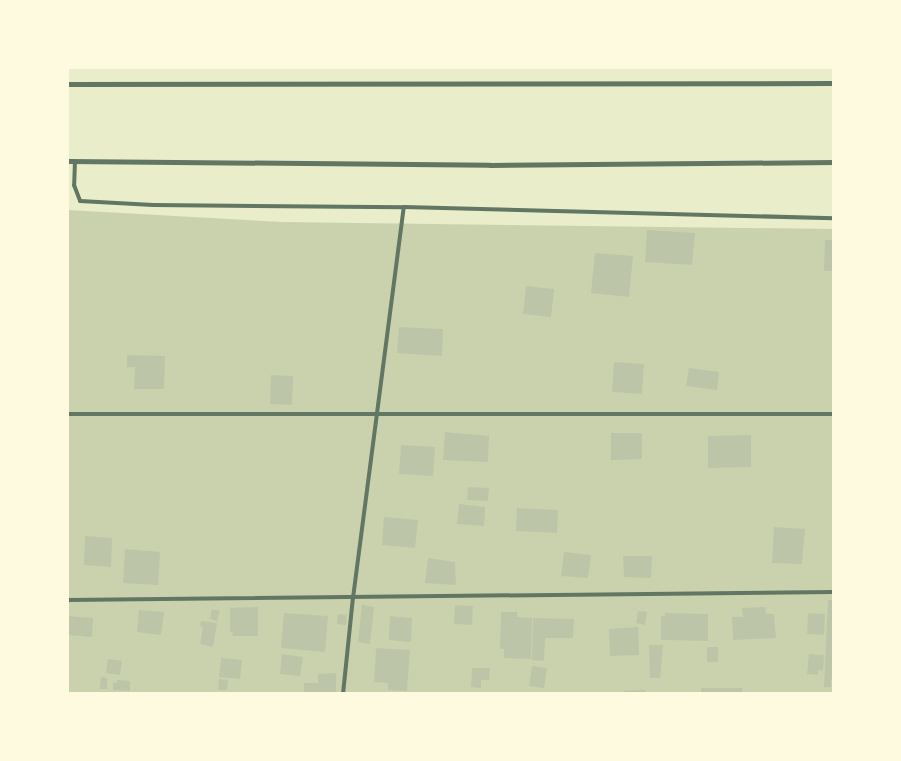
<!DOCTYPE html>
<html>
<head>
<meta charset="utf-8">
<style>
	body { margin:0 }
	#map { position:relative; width:901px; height:761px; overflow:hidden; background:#e9edc9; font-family:"Roboto Condensed",sans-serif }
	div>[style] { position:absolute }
	.green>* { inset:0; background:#cad2ad }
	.building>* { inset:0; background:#bcc5a7 }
	.service>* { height:4px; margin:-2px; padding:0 2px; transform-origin:2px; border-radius:2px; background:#617663 }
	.minor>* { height:5px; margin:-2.5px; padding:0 2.5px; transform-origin:2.5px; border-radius:2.5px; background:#617663 }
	span { translate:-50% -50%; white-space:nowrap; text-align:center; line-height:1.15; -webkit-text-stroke:4.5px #fefae0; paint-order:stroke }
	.frame { position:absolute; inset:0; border:69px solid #fefae0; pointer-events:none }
</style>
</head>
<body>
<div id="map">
	<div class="green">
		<div style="clip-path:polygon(68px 210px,281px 222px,833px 229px,833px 693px,68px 693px)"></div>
	</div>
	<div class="building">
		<div style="clip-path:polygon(647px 230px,695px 233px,692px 265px,645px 262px)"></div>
		<div style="clip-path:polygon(825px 240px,834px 240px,834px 271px,824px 271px)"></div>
		<div style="clip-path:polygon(595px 253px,633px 256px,629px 297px,591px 293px)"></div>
		<div style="clip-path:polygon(526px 286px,554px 289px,551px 317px,523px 314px)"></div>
		<div style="clip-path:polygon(399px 327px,443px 329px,442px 356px,397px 353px)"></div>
		<div style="clip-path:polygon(127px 355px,165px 356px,164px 389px,134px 389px,135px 367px,127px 367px)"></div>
		<div style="clip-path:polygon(614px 362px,644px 364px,642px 394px,612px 392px)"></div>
		<div style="clip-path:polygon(689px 368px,719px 372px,717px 390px,686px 386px)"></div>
		<div style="clip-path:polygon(271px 375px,293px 376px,292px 405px,270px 404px)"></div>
		<div style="clip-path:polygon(445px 432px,489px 436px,488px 462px,443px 460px)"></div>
		<div style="clip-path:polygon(611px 433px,642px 433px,642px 459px,611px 460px)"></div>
		<div style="clip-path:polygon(751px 435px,751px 467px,708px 468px,708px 436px)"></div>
		<div style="clip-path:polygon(401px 445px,435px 447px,433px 476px,399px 474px)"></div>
		<div style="clip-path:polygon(468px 487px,489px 488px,488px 501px,467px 500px)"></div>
		<div style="clip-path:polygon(459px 504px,485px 507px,484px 526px,457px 524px)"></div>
		<div style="clip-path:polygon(517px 508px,558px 510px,557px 533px,516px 531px)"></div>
		<div style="clip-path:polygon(384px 517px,418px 520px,415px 548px,382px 545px)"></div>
		<div style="clip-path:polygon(774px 527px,805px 529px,802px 564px,772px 563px)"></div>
		<div style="clip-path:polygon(85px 536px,112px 538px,111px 567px,84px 565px)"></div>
		<div style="clip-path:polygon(125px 549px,160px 552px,158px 585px,123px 583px)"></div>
		<div style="clip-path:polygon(564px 552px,591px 555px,588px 578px,561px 576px)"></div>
		<div style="clip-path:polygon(623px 556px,652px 556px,651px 578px,624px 577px)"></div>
		<div style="clip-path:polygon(428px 558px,455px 562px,456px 585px,425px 583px)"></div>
		<div style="clip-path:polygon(828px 600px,834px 600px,834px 679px,831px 679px,831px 687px,824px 687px)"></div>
		<div style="clip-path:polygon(362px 605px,374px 607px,370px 644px,358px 642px)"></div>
		<div style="clip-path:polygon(455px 605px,473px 606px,472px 625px,454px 624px)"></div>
		<div style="clip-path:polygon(258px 607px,258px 636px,232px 636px,233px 632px,230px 632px,230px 608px)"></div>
		<div style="clip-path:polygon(765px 607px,766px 614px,774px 614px,776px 638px,733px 640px,732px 617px,743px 617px,742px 608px)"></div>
		<div style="clip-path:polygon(212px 609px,220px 611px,217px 621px,210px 619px)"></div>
		<div style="clip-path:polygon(139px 610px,164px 612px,161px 635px,137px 632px)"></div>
		<div style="clip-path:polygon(638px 611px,647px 612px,645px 625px,636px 623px)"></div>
		<div style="clip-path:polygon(501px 612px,517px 612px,517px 617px,532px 618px,531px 659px,504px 658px,504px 649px,500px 649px)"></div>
		<div style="clip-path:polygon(284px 613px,328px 616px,325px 652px,281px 648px)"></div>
		<div style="clip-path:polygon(665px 613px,708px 614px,708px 641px,661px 640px,661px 616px,665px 616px)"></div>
		<div style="clip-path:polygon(808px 613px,825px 614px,824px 635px,807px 634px)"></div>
		<div style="clip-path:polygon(338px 614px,347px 615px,346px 625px,337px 624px)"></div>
		<div style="clip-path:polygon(68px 616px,93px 618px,92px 637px,68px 635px)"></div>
		<div style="clip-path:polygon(390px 616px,412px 618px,411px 642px,389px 640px)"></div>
		<div style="clip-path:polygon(533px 618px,574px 619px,573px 638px,545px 638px,544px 661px,532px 660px)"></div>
		<div style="clip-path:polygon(201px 621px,217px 623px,213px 647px,200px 644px,203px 627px,200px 626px)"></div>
		<div style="clip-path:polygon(638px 627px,639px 655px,610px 656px,609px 629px)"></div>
		<div style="clip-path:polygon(649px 645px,663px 645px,660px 678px,650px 678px)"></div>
		<div style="clip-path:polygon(707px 647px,718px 647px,718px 662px,707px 662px)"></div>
		<div style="clip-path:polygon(376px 648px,410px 650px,407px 691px,388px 690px,388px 683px,374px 682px)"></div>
		<div style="clip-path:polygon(282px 654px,303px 657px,300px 676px,280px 674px)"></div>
		<div style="clip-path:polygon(809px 654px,824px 655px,823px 671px,818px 670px,818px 675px,807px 674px)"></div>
		<div style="clip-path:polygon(221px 658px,242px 660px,240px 679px,219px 677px)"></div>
		<div style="clip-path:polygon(108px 659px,122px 661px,120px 675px,106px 673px)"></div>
		<div style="clip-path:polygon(532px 666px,547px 668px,544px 688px,529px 686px)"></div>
		<div style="clip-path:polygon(472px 668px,490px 668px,489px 680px,481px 680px,481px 688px,471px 687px)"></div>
		<div style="clip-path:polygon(336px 673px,336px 692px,304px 692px,304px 683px,318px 683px,318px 674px)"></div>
		<div style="clip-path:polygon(101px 677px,107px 678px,107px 689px,100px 689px)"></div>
		<div style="clip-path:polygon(219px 679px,228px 680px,227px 690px,218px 690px)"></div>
		<div style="clip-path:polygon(117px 680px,130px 681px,130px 691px,113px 690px,113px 683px,117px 683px)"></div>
		<div style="clip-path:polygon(701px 688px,742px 688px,742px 694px,701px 694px)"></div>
		<div style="clip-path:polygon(645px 690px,645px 694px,624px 694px,624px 691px)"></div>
	</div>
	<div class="service">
		<div style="left:75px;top:161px;width:24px;rotate:92deg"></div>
		<div style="left:74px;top:185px;width:17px;rotate:69deg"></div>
		<div style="left:80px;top:201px;width:73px;rotate:3.1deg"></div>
		<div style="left:153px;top:205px;width:251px;rotate:0.5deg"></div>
		<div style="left:404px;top:207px;width:430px;rotate:1.5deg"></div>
		<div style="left:68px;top:414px;width:766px"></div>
		<div style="left:68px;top:600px;width:766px;rotate:-0.6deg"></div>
		<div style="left:343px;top:694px;width:97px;rotate:-84.1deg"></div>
		<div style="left:353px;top:598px;width:394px;rotate:-82.6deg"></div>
	</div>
	<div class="minor">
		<div style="left:68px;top:84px;width:766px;rotate:-0.07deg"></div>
		<div style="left:68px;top:161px;width:422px;rotate:0.5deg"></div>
		<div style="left:490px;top:165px;width:344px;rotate:-0.5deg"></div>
	</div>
	<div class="frame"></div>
</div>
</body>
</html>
